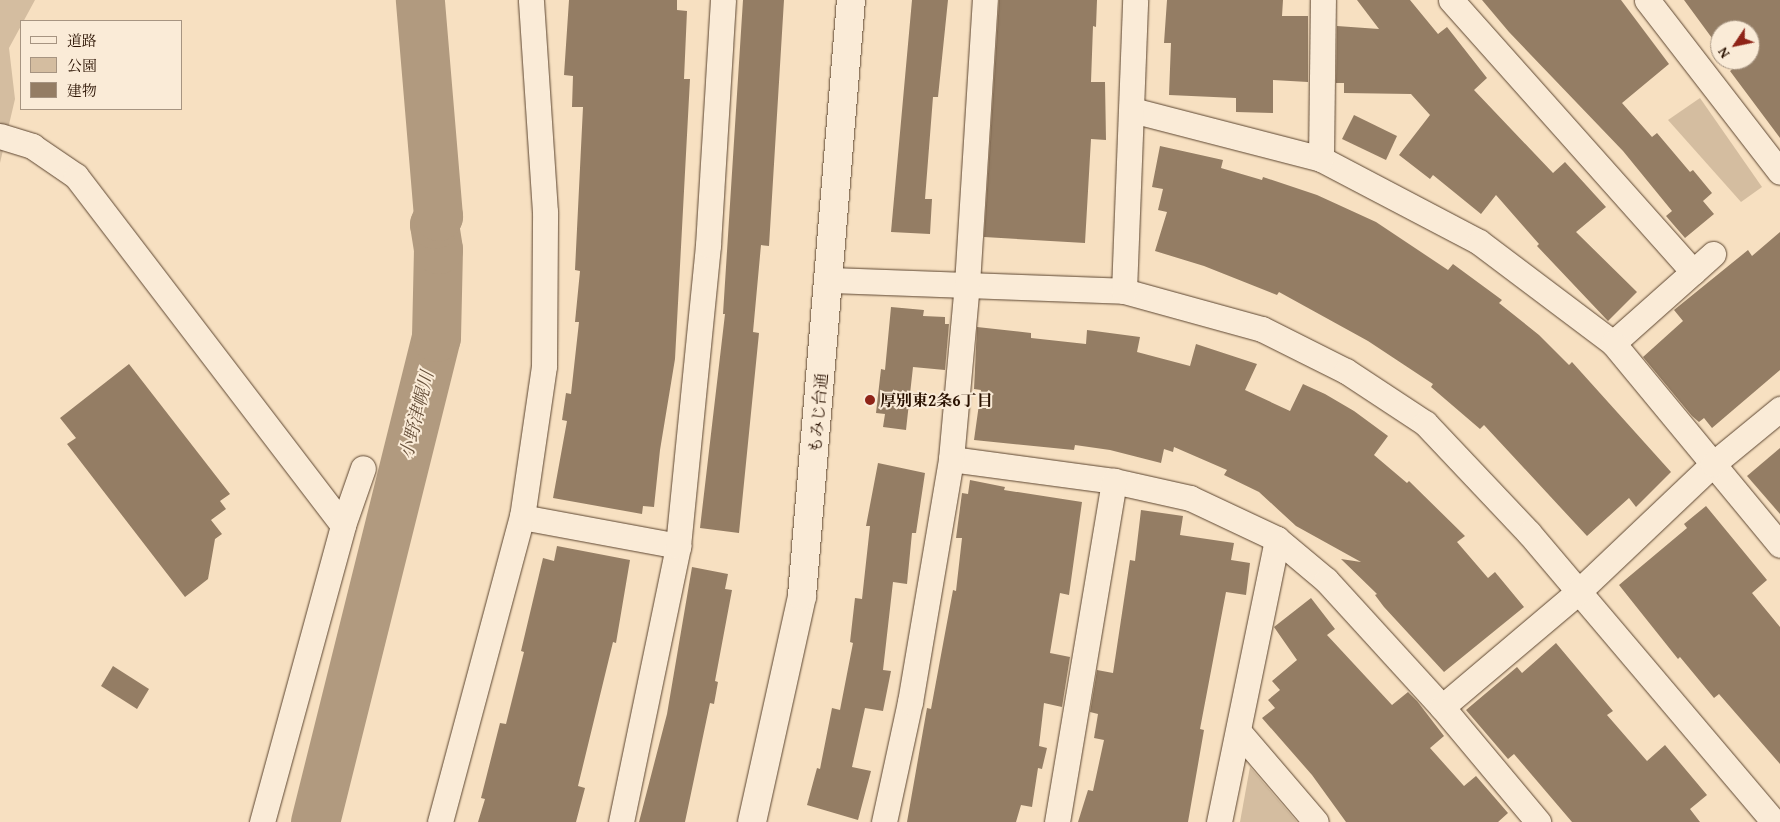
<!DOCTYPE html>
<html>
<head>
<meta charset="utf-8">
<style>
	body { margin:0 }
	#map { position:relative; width:1780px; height:822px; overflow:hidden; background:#f7e0c1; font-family:"Gentium Book Plus","Noto Serif JP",serif }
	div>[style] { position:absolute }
	.green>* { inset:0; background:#d4bda0 }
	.river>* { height:49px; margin:-24.5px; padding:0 24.5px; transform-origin:24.5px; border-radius:24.5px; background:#b19a7f }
	.building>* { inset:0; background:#947d64 }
	.roads { filter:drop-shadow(0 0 1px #5c4530) drop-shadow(0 0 1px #5c4530) }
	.street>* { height:25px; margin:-12.5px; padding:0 12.5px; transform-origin:12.5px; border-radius:12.5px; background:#faebd7 }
	.secondary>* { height:28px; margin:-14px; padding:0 14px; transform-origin:14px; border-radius:14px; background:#faebd7 }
	.dots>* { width:14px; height:14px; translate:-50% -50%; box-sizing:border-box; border:2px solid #faebd7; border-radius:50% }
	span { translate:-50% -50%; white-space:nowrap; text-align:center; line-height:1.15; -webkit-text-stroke:4px #faebd7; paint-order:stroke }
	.poi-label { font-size:16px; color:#291100; font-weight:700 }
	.left { translate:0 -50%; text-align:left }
	.street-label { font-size:16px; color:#291100 }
	.water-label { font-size:18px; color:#664f39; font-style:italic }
	.legend { position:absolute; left:20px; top:20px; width:162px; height:90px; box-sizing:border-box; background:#faebd7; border:1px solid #a69481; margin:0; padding:6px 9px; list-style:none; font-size:15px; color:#291100 }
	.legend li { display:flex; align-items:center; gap:10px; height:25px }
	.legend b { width:25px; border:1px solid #a69481 }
	.north { position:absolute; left:1710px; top:20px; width:50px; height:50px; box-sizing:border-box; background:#faebd7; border:1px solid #a69481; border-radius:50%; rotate:236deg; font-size:14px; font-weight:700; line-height:20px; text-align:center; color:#291100 }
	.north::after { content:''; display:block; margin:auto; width:18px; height:22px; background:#8f2418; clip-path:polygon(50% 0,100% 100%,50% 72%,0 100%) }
</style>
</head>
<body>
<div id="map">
	<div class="green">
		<div style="clip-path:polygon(0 0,35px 0,9px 48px,15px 99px,0 163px)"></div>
		<div style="clip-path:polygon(1700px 98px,1762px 187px,1741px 202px,1668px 120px)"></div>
		<div style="clip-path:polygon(1250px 767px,1297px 822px,1240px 822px)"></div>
	</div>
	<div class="river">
		<div style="left:315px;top:822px;width:500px;rotate:-76deg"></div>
		<div style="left:436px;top:337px;width:88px;rotate:-88.7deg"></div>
		<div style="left:438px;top:249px;width:25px;rotate:-99deg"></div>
		<div style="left:434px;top:224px;width:9px;rotate:-63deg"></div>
		<div style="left:438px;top:216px;width:217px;rotate:-94.8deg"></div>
	</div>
	<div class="building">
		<div style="clip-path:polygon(569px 0,677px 0,677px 10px,687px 11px,684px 79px,690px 79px,675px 359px,660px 450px,654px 507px,643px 506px,642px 514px,553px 498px,567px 421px,562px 420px,566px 393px,571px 394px,579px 322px,575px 322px,580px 271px,575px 270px,583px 107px,572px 107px,573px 76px,564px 75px)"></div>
		<div style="clip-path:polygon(743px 0,784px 0,769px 246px,761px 245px,753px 332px,759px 333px,739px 533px,700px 528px,725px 314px,723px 314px)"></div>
		<div style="clip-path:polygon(912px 0,948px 0,938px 97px,933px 97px,925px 199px,932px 199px,930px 234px,891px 232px)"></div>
		<div style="clip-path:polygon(999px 0,1097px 0,1096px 27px,1093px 26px,1091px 82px,1105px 82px,1106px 140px,1091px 139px,1085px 243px,984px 237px)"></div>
		<div style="clip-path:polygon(1167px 0,1283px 0,1282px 16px,1308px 16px,1308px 82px,1273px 80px,1273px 113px,1236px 112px,1236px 98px,1169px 95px,1171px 43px,1164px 43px)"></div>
		<div style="clip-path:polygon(1357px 0,1410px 0,1438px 34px,1447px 27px,1487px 78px,1474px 90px,1553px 173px,1565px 162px,1606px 207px,1576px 232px,1637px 292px,1608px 321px,1537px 246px,1539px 244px,1496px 195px,1481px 214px,1433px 175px,1430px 179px,1399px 155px,1430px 115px,1411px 94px,1344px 93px,1344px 83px,1336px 83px,1337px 26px,1379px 29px)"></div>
		<div style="clip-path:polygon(1482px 0,1621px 0,1669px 64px,1622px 103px,1652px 137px,1657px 133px,1690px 172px,1693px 170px,1712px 193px,1703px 201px,1714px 214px,1685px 238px,1666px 216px,1672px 211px,1623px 151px,1509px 32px)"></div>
		<div style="clip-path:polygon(1684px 0,1780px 0,1780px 138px,1730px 71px,1734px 68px,1728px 60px,1750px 60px,1750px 30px,1720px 30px,1720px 49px)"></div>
		<div style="clip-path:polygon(1354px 115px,1397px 136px,1386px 160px,1342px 139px)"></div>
		<div style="clip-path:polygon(1160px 146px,1223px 160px,1221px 168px,1262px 180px,1263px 177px,1317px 195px,1376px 222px,1448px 270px,1453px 264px,1502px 300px,1499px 303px,1539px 335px,1569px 365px,1572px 362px,1671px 472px,1636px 507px,1629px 498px,1587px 536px,1484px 425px,1480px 429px,1431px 387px,1433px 384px,1368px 341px,1279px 292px,1277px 295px,1204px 266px,1155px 251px,1167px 212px,1158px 210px,1163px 189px,1152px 187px)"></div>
		<div style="clip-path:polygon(1780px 232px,1780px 370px,1712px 428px,1704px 418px,1699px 422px,1692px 416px,1643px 357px,1683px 321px,1674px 310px,1748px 250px,1752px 256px)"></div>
		<div style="clip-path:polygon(891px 307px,924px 310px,923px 316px,945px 317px,945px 324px,949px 324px,945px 370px,913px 367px,906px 430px,883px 427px,885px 414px,876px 413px,881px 369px,885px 370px)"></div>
		<div style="clip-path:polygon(977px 327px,1031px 333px,1031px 338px,1086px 344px,1087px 330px,1140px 337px,1137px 352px,1190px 366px,1196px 344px,1257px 364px,1245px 390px,1290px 411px,1303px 384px,1325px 394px,1354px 411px,1388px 436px,1374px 455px,1407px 483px,1409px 481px,1465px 536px,1457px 542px,1488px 578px,1495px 572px,1524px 607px,1444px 672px,1384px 607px,1375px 595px,1377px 594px,1341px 559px,1361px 562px,1296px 526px,1259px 492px,1224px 475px,1227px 470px,1174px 447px,1173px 452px,1164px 449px,1161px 463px,1110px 450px,1075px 445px,1074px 450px,974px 440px,981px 390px,974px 389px)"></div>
		<div style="clip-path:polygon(129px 364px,230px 494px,220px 501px,226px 509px,211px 520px,222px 534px,215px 539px,208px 579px,185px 597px,67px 444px,76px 438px,60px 418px)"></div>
		<div style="clip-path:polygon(1780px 448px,1780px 514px,1747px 476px)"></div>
		<div style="clip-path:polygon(878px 463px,925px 473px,916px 533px,912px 533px,907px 584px,893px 582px,883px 670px,891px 671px,883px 711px,865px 708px,852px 767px,871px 771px,858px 820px,807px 805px,817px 768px,820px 769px,832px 708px,840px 710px,853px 643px,850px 642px,855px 598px,862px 599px,870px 526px,866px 526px)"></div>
		<div style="clip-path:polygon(970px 480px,1005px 487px,1004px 490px,1082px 502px,1069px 595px,1060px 593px,1050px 653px,1070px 657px,1062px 707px,1044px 703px,1039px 746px,1047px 748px,1042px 769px,1038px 768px,1032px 807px,1021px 805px,1016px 822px,907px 822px,927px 708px,931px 709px,953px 590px,956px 591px,962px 538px,956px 538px,962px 493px,968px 494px)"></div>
		<div style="clip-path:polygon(1706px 506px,1767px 580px,1752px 593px,1780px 627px,1780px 764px,1719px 694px,1714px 698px,1680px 657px,1678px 659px,1619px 585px,1687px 528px,1684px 524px)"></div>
		<div style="clip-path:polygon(1141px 510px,1183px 516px,1180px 535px,1234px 543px,1231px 560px,1250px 563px,1246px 595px,1226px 592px,1200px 729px,1204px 730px,1188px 822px,1078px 822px,1088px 790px,1093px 791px,1104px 740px,1094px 738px,1098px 714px,1090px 712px,1097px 670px,1113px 673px,1130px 560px,1135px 561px)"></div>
		<div style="clip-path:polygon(557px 546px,630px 560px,616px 643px,613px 642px,578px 786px,585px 788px,576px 822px,478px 822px,485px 799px,481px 798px,500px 723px,506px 724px,524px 652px,521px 651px,543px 558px,554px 561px)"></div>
		<div style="clip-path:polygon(692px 567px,728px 574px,725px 589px,732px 590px,715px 681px,718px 682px,714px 704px,710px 703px,685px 822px,639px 822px,667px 714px)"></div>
		<div style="clip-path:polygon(1311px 598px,1335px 629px,1327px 635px,1392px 705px,1408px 692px,1417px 701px,1444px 736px,1430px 748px,1464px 786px,1476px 776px,1508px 813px,1498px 822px,1346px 822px,1312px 775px,1262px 718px,1275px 708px,1268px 700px,1280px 690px,1272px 681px,1297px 660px,1274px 627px)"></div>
		<div style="clip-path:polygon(1556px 643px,1613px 711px,1607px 715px,1647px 761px,1665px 745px,1707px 795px,1690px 809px,1700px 822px,1572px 822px,1514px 754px,1508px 759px,1466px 710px,1517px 667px,1522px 673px)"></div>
		<div style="clip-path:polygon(113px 666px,149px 689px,137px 709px,101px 686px)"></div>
	</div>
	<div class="roads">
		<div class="street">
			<div style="left:1451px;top:0;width:364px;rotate:48.3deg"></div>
			<div style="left:1693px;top:272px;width:107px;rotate:138.4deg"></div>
			<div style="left:1647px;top:0;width:217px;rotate:52.3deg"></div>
			<div style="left:1132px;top:110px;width:195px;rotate:14.5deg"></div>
			<div style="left:1321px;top:159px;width:178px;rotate:27.7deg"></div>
			<div style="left:1479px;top:242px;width:168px;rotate:37deg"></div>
			<div style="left:1613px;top:343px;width:262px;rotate:50.4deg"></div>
			<div style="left:0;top:136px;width:34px;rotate:17deg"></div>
			<div style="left:32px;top:146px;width:53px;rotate:34.3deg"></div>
			<div style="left:76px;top:176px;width:439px;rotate:52.6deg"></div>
			<div style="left:1321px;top:159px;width:159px;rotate:-89.3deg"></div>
			<div style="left:1693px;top:272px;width:27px;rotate:-42deg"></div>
			<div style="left:830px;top:280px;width:294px;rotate:2.1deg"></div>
			<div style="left:1124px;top:291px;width:143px;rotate:15.4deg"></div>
			<div style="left:1262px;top:329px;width:94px;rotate:26.6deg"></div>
			<div style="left:1346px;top:371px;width:95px;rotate:33.4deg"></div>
			<div style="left:1425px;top:423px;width:151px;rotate:46.6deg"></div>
			<div style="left:1529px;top:533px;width:379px;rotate:49.7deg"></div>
			<div style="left:1124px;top:291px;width:291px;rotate:-87.8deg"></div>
			<div style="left:951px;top:459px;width:164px;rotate:7.7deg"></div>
			<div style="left:1114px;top:481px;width:78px;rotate:12.6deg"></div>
			<div style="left:1190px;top:498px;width:96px;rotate:25.2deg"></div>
			<div style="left:1277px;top:539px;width:64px;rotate:39.9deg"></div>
			<div style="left:1326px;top:580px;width:172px;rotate:47.6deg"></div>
			<div style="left:1442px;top:707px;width:150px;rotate:50.1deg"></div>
			<div style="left:522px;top:517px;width:159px;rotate:10.5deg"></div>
			<div style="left:1442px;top:707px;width:178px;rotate:-40.2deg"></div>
			<div style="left:1578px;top:592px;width:186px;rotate:-43.5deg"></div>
			<div style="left:1713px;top:464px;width:87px;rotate:-39.4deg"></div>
			<div style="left:1239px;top:732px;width:118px;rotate:49.5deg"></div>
			<div style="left:262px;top:822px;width:308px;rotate:-74.7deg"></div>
			<div style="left:343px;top:525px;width:60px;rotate:-70.7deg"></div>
			<div style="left:440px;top:822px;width:316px;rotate:-75deg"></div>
			<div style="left:522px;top:517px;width:153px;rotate:-81.7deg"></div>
			<div style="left:544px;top:366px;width:154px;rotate:-89.6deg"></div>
			<div style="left:545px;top:212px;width:212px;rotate:-93.8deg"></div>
			<div style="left:621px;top:822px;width:282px;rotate:-78.3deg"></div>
			<div style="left:678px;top:546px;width:302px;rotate:-84.3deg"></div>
			<div style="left:708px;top:245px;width:245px;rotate:-86.5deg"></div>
			<div style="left:884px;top:822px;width:123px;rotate:-77.8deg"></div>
			<div style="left:910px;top:702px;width:246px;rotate:-80.4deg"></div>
			<div style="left:951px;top:459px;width:176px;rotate:-84.8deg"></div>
			<div style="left:967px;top:284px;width:285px;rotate:-86.4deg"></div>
			<div style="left:1057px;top:822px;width:346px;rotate:-80.5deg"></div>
			<div style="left:1219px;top:822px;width:289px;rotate:-78.4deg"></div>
		</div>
		<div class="secondary">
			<div style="left:752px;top:822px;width:231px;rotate:-77.5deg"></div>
			<div style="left:802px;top:596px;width:598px;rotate:-85.3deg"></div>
		</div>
	</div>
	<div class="dots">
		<div style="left:870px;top:400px;background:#8f2418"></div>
	</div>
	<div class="poi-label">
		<span class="left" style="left:880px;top:400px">厚別東2条6丁目</span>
	</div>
	<div class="street-label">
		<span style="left:818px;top:413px;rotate:-85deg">もみじ台通</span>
	</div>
	<div class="water-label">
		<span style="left:417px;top:415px;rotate:-76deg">小野津幌川</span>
	</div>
	<ul class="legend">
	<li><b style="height:6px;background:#faebd7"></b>道路</li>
	<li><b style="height:14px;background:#d4bda0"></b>公園</li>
	<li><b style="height:14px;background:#947d64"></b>建物</li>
	</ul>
	<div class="north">N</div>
</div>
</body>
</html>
